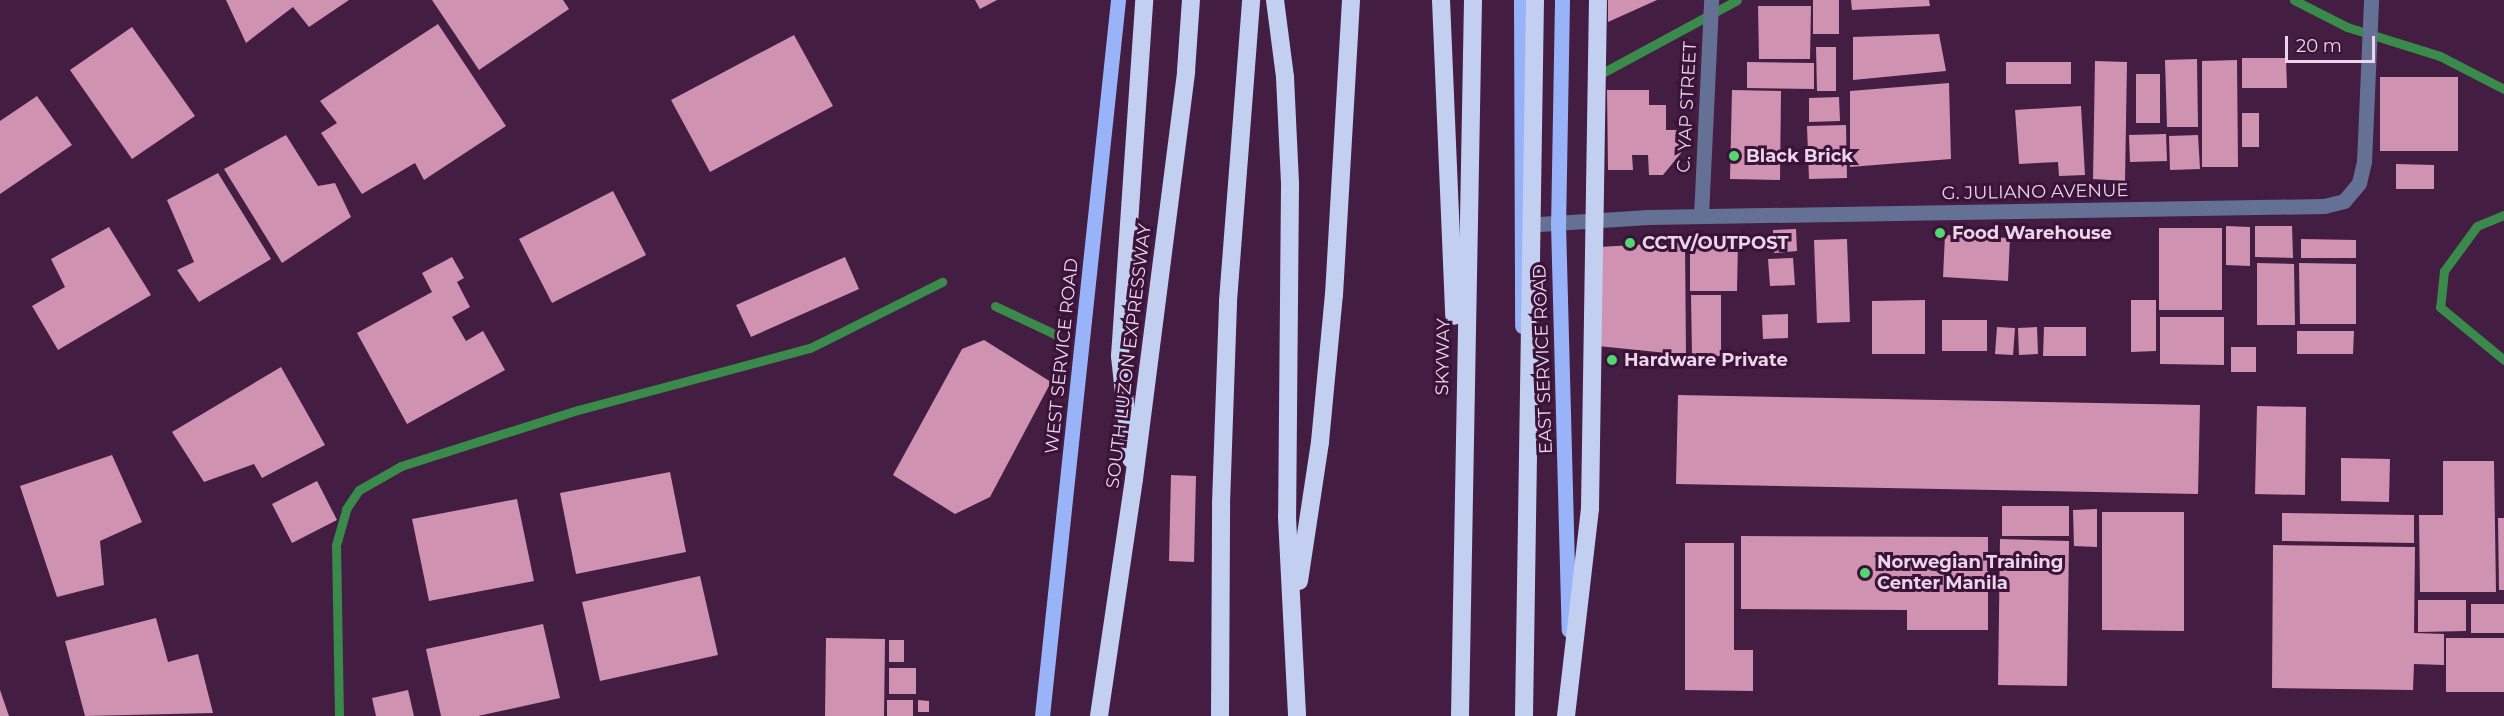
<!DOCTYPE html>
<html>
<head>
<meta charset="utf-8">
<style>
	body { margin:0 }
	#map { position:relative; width:2504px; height:716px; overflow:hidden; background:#441d43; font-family:Montserrat,sans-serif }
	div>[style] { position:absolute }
	.stream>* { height:9px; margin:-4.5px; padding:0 4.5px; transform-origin:4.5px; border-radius:4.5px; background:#398a4b }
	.building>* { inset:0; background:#cf92b0 }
	.minor>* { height:15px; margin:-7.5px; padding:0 7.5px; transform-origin:7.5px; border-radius:7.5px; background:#647194 }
	.major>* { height:15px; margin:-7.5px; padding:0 7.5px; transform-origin:7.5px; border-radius:7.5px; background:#99b3f9 }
	.highway>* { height:18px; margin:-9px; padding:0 9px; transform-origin:9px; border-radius:9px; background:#c2cff1 }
	.highway-bridge>* { height:18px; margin:-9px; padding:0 9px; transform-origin:9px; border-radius:9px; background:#c2cff1 }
	.dots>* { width:16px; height:16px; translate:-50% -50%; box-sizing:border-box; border:3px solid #391338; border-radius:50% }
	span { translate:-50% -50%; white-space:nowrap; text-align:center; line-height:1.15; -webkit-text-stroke:6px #391338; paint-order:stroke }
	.street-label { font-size:18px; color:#edd4eb }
	.poi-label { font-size:18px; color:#edd4eb; font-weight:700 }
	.left { translate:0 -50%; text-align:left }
	.scale { position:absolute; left:2285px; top:36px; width:90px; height:27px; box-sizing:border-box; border:3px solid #edd4eb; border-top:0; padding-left:8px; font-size:18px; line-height:21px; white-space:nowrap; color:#edd4eb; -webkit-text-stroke:4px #391338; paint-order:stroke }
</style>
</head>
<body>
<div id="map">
	<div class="stream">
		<div style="left:2294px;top:0;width:59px;rotate:27deg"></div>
		<div style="left:2347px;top:27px;width:97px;rotate:17.3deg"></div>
		<div style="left:2440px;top:56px;width:72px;rotate:27.3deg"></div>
		<div style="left:1604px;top:72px;width:151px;rotate:-28.4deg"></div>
		<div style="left:2504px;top:215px;width:29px;rotate:158deg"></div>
		<div style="left:2477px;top:226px;width:56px;rotate:126.3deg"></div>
		<div style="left:2444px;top:271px;width:36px;rotate:96deg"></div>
		<div style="left:2440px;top:307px;width:83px;rotate:39.6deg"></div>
		<div style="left:995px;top:306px;width:68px;rotate:25.1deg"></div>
		<div style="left:339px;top:716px;width:171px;rotate:-91deg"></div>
		<div style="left:336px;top:545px;width:37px;rotate:-74deg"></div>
		<div style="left:346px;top:509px;width:23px;rotate:-56deg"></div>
		<div style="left:359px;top:490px;width:48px;rotate:-29.7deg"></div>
		<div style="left:401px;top:466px;width:186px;rotate:-17.6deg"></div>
		<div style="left:578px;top:410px;width:240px;rotate:-15deg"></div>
		<div style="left:810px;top:348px;width:148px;rotate:-26.6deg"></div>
	</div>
	<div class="building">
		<div style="clip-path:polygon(226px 0,349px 0,309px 27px,293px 7px,246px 43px)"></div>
		<div style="clip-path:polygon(432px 0,563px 0,569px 9px,479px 70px)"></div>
		<div style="clip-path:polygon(975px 0,997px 0,980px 9px)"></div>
		<div style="clip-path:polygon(1608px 0,1657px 0,1608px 22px)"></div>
		<div style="clip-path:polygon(1813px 0,1839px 0,1839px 34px,1813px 34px)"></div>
		<div style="clip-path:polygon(1851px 0,1929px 0,1930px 6px,1852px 10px)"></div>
		<div style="clip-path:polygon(1758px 6px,1811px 6px,1810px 59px,1759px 59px)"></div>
		<div style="clip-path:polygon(438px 24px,506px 126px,424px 180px,415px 163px,362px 194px,321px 133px,337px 123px,320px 101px)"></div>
		<div style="clip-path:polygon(132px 27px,195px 116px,132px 159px,70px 70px)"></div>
		<div style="clip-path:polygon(1939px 34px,1946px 71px,1853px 80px,1853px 37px)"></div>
		<div style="clip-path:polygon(794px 35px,833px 106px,710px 172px,671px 100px)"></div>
		<div style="clip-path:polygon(1816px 47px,1836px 47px,1836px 91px,1817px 91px)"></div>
		<div style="clip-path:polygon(2242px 58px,2286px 58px,2287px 88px,2242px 88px)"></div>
		<div style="clip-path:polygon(2197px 59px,2198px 127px,2167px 127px,2165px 60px)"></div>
		<div style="clip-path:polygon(2237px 60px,2238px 167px,2202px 167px,2202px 61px)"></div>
		<div style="clip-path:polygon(2095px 61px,2127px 62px,2125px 181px,2093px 179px)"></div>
		<div style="clip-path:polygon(1747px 62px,1814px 63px,1814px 89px,1747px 88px)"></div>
		<div style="clip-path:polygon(2006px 62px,2071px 62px,2071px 84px,2006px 84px)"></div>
		<div style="clip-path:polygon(2136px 74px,2160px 74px,2160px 123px,2136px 123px)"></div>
		<div style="clip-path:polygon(2380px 77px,2458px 77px,2458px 151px,2380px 151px)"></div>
		<div style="clip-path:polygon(1949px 83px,1951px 159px,1850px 167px,1850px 91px)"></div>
		<div style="clip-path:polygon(1607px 90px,1649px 90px,1649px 105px,1666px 105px,1666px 130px,1681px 130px,1681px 153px,1663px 175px,1649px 175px,1648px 155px,1632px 155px,1633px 170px,1608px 170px)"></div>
		<div style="clip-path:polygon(1732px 90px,1781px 91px,1780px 180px,1730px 179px)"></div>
		<div style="clip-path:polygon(37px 96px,72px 145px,0 194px,0 121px)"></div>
		<div style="clip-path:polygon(1839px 97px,1840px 121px,1809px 122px,1809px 98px)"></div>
		<div style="clip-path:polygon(2081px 106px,2085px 175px,2059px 176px,2058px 162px,2019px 164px,2015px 110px)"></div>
		<div style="clip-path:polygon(2242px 113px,2259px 113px,2259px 147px,2242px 147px)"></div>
		<div style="clip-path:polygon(1846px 125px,1847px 178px,1809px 179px,1807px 126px)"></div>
		<div style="clip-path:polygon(2166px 134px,2167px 161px,2130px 162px,2129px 135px)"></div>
		<div style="clip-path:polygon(286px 135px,318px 186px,335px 183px,351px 217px,282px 263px,224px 169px)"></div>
		<div style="clip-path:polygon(2198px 135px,2200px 169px,2170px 170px,2169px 136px)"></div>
		<div style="clip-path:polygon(2396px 164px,2434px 165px,2434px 189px,2396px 189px)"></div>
		<div style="clip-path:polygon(218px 173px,271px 259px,199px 302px,177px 270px,194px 262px,167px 200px)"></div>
		<div style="clip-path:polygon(613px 191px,646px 255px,552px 303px,519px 239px)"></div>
		<div style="clip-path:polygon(2226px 226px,2250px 227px,2250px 266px,2226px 265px)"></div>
		<div style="clip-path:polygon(2255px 226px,2292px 226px,2293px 258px,2255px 257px)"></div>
		<div style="clip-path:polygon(109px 227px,151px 295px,58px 350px,32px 306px,65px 287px,51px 259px)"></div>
		<div style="clip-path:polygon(2159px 228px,2222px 228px,2222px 310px,2159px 310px)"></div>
		<div style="clip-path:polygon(1796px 229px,1797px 251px,1774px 253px,1773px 230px)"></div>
		<div style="clip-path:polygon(1945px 235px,2010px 238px,2008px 281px,1943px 277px)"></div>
		<div style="clip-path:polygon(1847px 239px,1850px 322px,1817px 323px,1814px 240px)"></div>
		<div style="clip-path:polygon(2301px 239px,2356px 240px,2356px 258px,2301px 258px)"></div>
		<div style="clip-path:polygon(1690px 241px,1738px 242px,1737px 291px,1690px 291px)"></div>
		<div style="clip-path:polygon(1685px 242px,1686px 355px,1598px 346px,1599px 247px)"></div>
		<div style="clip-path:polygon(452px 257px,464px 278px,457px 282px,470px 307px,452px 317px,466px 341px,483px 331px,505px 370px,407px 424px,357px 333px,432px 292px,422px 273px)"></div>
		<div style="clip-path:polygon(845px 257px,859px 289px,751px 337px,736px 305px)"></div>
		<div style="clip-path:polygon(1793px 258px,1795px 285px,1770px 286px,1768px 259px)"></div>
		<div style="clip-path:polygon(2257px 263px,2294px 264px,2295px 325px,2257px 325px)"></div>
		<div style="clip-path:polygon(2299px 263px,2356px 264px,2356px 324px,2300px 324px)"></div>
		<div style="clip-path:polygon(1691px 295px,1721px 295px,1721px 356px,1692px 356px)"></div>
		<div style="clip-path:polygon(1925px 300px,1925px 354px,1872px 354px,1872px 301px)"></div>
		<div style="clip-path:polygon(2131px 300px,2156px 300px,2156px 351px,2131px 352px)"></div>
		<div style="clip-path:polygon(1788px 314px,1788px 338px,1763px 339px,1762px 315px)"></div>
		<div style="clip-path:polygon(2160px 317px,2224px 317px,2224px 365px,2160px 364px)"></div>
		<div style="clip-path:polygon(1942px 320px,1987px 320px,1987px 351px,1942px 351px)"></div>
		<div style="clip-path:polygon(1997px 327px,2015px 328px,2013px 355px,1995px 354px)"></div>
		<div style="clip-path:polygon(2037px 327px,2038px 354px,2019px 355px,2018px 328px)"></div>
		<div style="clip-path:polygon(2044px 327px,2086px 327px,2086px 356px,2043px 356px)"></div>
		<div style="clip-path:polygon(2297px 331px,2354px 331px,2353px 354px,2297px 354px)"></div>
		<div style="clip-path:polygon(984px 340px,1051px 382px,990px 497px,955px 514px,893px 475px,962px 349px)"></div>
		<div style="clip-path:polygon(2231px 347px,2256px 347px,2256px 372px,2231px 372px)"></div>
		<div style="clip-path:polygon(281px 367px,325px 445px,262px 478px,254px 464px,204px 482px,172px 432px)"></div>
		<div style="clip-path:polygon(1678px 395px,2200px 405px,2198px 494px,1676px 484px)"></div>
		<div style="clip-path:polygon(2257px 406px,2306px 407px,2305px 495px,2255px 494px)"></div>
		<div style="clip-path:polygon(112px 455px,142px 522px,100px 541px,104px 585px,57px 597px,20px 486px)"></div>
		<div style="clip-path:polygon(2341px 458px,2390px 459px,2389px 502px,2341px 501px)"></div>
		<div style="clip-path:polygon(2443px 461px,2494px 461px,2496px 592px,2420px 592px,2419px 515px,2443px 515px)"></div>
		<div style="clip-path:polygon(670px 472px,686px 552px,576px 574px,560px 493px)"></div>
		<div style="clip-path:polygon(1171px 475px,1196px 476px,1194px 562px,1169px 561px)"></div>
		<div style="clip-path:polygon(317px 481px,337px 520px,292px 543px,272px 504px)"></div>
		<div style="clip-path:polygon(517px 499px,534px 581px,429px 601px,412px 519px)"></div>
		<div style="clip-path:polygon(2002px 506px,2069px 506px,2069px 536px,2002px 536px)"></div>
		<div style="clip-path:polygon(2097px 509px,2097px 547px,2074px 546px,2073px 510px)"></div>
		<div style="clip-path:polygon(2102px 512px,2184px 512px,2184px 631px,2102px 630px)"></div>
		<div style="clip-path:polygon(2282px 513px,2414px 515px,2414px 543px,2282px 541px)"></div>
		<div style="clip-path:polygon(2498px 518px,2504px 518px,2504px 590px,2499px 590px)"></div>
		<div style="clip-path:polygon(1741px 536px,1988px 537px,1988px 630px,1907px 630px,1907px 610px,1741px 609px)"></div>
		<div style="clip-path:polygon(2000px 539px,2069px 541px,2067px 686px,1998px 685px)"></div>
		<div style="clip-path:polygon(1685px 543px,1734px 543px,1734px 650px,1753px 650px,1753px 691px,1685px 690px)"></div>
		<div style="clip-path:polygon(2273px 545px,2415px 547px,2414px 633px,2444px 634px,2444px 665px,2414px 664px,2413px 690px,2272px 688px)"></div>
		<div style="clip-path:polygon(700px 576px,718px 655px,600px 681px,582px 602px)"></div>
		<div style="clip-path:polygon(2418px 600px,2466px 600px,2466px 631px,2418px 632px)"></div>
		<div style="clip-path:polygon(2471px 604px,2504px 604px,2504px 633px,2471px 633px)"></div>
		<div style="clip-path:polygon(156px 618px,168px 662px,198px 654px,213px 713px,85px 716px,65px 641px)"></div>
		<div style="clip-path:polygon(543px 624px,560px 698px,478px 716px,441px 716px,426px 649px)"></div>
		<div style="clip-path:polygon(826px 638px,885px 639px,884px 716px,825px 716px)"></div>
		<div style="clip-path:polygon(2446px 638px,2504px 638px,2504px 692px,2446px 692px)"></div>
		<div style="clip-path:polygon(889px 640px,904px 640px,904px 662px,889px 662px)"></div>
		<div style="clip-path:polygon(889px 668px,916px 668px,916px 694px,889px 694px)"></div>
		<div style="clip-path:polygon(0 690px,9px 716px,0 716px)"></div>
		<div style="clip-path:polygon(408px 690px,414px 716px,376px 716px,372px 698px)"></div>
		<div style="clip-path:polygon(887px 700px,913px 700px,913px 716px,887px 716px)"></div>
		<div style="clip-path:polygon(918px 700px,929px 701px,929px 712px,918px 712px)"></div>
	</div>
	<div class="minor">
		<div style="left:1701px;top:216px;width:216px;rotate:-87.3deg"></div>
		<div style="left:1522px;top:225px;width:126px;rotate:-3.6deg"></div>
		<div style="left:1648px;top:217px;width:676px;rotate:-0.93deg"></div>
		<div style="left:2324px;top:206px;width:21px;rotate:-14deg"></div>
		<div style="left:2344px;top:201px;width:23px;rotate:-50deg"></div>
		<div style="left:2359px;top:183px;width:22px;rotate:-77deg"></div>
		<div style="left:2364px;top:162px;width:162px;rotate:-87.5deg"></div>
	</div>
	<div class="major">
		<div style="left:1521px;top:0;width:326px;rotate:89.8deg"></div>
		<div style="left:1562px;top:0;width:223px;rotate:91deg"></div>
		<div style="left:1558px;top:223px;width:407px;rotate:88.5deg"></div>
		<div style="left:1042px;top:716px;width:720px;rotate:-83.94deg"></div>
	</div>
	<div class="highway">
		<div style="left:1275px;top:0;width:78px;rotate:82.6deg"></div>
		<div style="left:1285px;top:77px;width:108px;rotate:87.3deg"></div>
		<div style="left:1290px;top:185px;width:332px;rotate:90.5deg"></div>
		<div style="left:1287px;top:517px;width:199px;rotate:87.1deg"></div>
		<div style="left:1441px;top:0;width:316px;rotate:87.6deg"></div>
		<div style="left:1131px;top:459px;width:104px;rotate:-96.1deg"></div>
		<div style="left:1120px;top:356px;width:357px;rotate:-86.1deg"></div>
		<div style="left:1299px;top:581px;width:141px;rotate:-81.4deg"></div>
		<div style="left:1320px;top:442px;width:148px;rotate:-84.6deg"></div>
		<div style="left:1334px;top:295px;width:295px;rotate:-86.7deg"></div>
		<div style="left:1099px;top:716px;width:240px;rotate:-81.6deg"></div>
		<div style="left:1134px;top:479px;width:411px;rotate:-82.7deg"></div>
		<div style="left:1186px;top:71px;width:71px;rotate:-86deg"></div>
		<div style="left:1220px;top:716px;width:212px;rotate:-89.7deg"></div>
		<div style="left:1221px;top:504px;width:203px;rotate:-88deg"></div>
		<div style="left:1228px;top:301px;width:302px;rotate:-85.6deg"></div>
		<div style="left:1460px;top:716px;width:716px;rotate:-88.96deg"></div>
	</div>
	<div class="highway-bridge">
		<div style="left:1524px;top:716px;width:716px;rotate:-89.12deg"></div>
		<div style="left:1566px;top:716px;width:209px;rotate:-83.4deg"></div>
		<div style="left:1590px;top:508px;width:508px;rotate:-89.1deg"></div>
	</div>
	<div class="dots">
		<div style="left:1734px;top:156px;background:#54d672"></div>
		<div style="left:1940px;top:233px;background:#54d672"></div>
		<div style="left:1630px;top:243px;background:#54d672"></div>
		<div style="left:1612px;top:360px;background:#54d672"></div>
		<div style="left:1865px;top:573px;background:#54d672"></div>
	</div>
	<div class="street-label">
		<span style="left:1687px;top:107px;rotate:-87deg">C. YAP STREET</span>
		<span style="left:2035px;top:192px;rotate:-1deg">G. JULIANO AVENUE</span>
		<span style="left:1062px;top:356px;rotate:-84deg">WEST SERVICE ROAD</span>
		<span style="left:1129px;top:356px;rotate:-83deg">SOUTH LUZON EXPRESSWAY</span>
		<span style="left:1443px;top:357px;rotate:-89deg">SKYWAY</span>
		<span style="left:1543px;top:359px;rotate:-92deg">EAST SERVICE ROAD</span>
	</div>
	<div class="poi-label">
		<span class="left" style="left:1746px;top:156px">Black Brick</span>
		<span class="left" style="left:1952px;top:233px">Food Warehouse</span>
		<span class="left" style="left:1642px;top:243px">CCTV/OUTPOST</span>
		<span class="left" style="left:1624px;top:360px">Hardware Private</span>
		<span class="left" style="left:1877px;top:573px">Norwegian Training<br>Center Manila</span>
	</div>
	<div class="scale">20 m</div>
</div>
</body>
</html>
